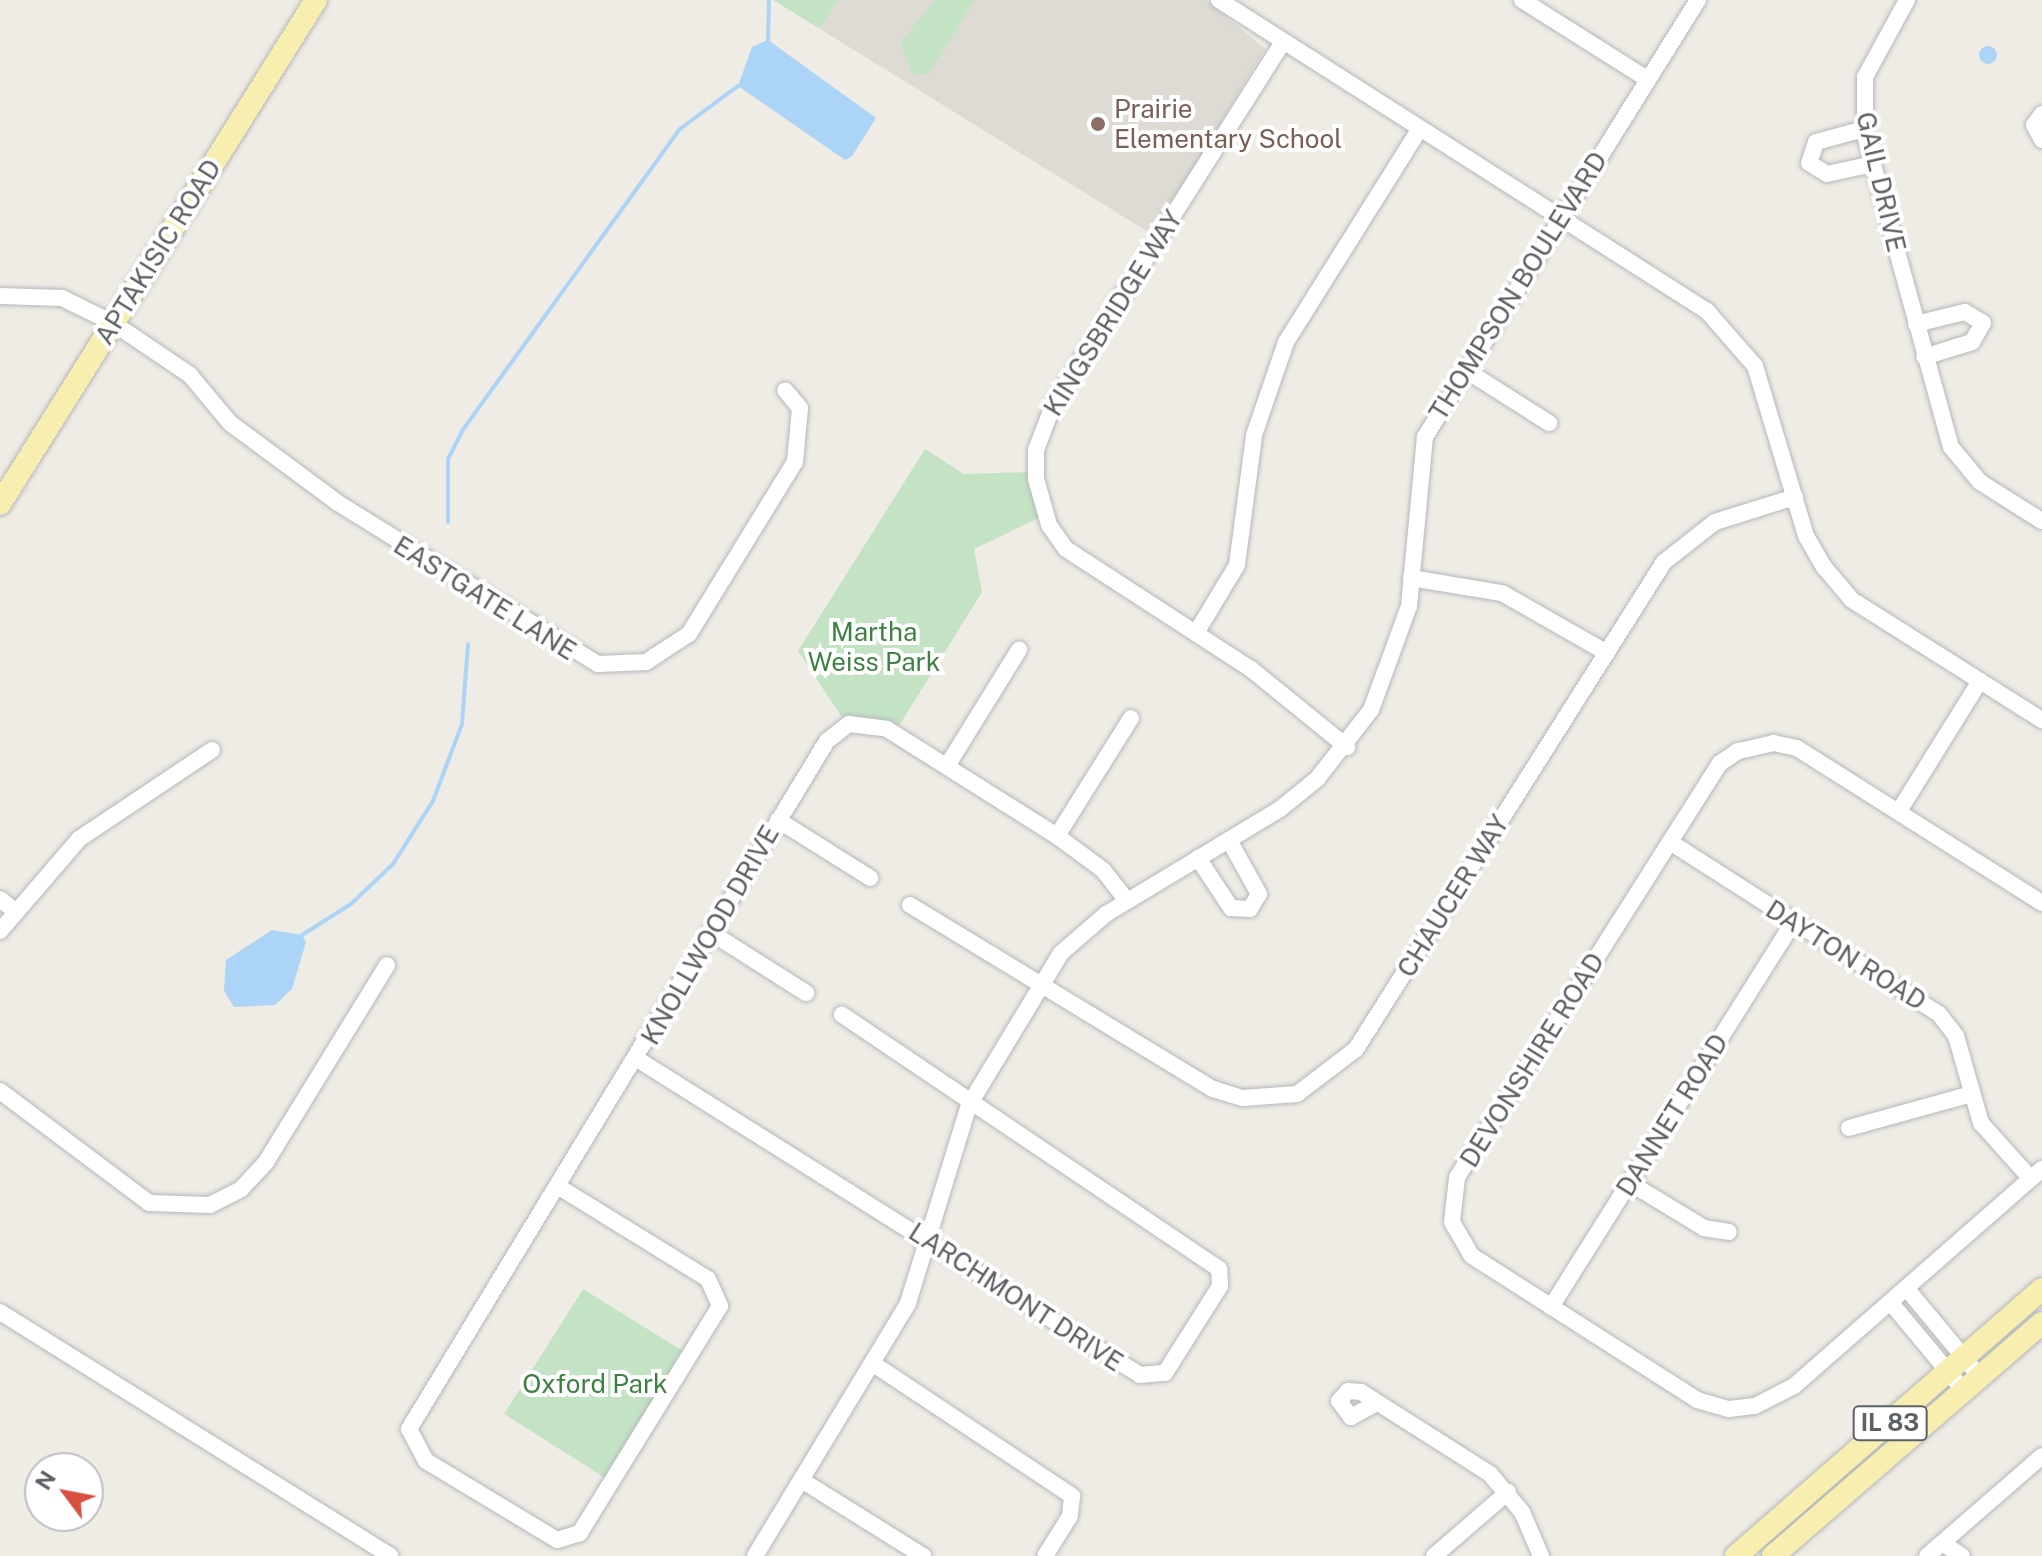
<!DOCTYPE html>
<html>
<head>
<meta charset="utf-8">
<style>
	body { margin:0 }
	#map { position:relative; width:2042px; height:1556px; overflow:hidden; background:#eeece5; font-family:"Public Sans",sans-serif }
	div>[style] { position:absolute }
	.education>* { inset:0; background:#dddbd3 }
	.green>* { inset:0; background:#c4e3c5 }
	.water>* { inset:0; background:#acd4f7 }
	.round { border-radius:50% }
	.stream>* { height:4px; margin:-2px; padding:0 2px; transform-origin:2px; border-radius:2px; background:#acd4f7 }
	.roads { filter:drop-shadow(0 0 2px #b5b7ba) drop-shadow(0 0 2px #b5b7ba) }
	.minor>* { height:16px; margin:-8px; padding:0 8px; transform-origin:8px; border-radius:8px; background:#fff }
	.major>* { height:22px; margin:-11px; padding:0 11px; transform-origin:11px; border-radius:11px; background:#f7eeb0 }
	.dots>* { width:22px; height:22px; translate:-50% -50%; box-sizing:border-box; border:4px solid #fff; border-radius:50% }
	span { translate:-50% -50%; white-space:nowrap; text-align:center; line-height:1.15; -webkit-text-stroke:8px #fff; paint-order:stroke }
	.shield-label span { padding:2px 6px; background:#fff; border:2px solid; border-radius:6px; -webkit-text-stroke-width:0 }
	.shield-label { font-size:24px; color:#5d6064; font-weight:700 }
	.education-label { font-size:26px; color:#785e54 }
	.left { translate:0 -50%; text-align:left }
	.street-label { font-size:26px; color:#5d6064 }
	.park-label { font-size:26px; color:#3e8243 }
	.north { position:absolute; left:24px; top:1452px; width:80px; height:80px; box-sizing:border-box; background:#fff; border:2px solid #bebfc1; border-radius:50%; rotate:302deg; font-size:22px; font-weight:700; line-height:32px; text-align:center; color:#5d6064 }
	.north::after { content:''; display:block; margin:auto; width:28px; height:36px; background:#d95040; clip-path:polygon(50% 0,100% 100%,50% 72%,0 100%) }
</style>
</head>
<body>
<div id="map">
	<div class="education">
		<div style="clip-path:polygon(838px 0,1206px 0,1265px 49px,1153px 235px,820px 29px)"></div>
	</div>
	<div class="green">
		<div style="clip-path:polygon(773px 0,838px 0,820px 29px)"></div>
		<div style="clip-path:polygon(935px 0,975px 0,928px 75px,912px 73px,900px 43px)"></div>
		<div style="clip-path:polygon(925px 449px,964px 474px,1028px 472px,1040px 517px,974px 549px,982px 592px,897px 729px,867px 717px,843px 719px,798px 651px)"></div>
		<div style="clip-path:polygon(583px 1289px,686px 1353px,607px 1479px,504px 1414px)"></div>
	</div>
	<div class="water">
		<div style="clip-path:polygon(768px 40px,876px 118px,852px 156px,845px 160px,738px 86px,752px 47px)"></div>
		<div class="round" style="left:1979px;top:46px;width:18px;height:18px"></div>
		<div style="clip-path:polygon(272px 930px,302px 935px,306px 942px,292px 989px,275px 1005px,234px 1007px,224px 991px,226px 960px)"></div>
	</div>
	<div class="stream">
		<div style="left:768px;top:40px;width:40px;rotate:-88.6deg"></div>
		<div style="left:448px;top:522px;width:63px;rotate:-90deg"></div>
		<div style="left:448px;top:459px;width:31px;rotate:-63deg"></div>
		<div style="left:462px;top:431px;width:372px;rotate:-54.2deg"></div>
		<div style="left:680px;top:129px;width:72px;rotate:-36.6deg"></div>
		<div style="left:302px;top:935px;width:58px;rotate:-32.3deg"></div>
		<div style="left:351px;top:904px;width:58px;rotate:-43.6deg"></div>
		<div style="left:393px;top:864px;width:75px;rotate:-57.6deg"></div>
		<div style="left:433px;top:801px;width:82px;rotate:-69.4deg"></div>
		<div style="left:462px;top:724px;width:80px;rotate:-85.7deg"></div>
	</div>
	<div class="roads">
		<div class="minor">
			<div style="left:1219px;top:0;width:579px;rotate:32.51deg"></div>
			<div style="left:1707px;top:311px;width:73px;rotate:48.9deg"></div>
			<div style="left:1755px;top:366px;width:177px;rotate:73.3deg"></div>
			<div style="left:1806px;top:536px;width:36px;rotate:60deg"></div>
			<div style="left:1824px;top:567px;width:43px;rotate:49.7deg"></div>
			<div style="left:1852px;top:600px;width:225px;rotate:32.3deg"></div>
			<div style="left:1522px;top:0;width:148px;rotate:32.3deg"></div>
			<div style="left:1907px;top:0;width:88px;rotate:118.6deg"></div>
			<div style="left:1865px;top:77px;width:58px;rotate:90deg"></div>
			<div style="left:1865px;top:135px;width:324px;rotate:74.6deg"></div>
			<div style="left:1951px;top:447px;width:45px;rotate:50.4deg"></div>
			<div style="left:1980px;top:482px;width:73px;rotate:32.2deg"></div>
			<div style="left:1283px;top:42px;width:428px;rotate:122.4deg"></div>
			<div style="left:1054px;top:403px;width:50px;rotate:111deg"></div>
			<div style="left:1036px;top:450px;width:29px;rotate:90deg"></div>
			<div style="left:1036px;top:479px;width:48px;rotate:74.2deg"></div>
			<div style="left:1049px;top:525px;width:29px;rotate:55deg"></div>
			<div style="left:1066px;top:549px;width:221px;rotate:33deg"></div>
			<div style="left:1251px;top:669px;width:124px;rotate:39.1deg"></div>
			<div style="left:2042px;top:114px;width:14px;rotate:126deg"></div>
			<div style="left:2034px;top:125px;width:17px;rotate:62deg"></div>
			<div style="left:1864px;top:129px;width:50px;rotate:164.8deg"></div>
			<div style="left:1816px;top:142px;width:22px;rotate:108deg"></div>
			<div style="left:1809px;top:163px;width:21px;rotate:31deg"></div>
			<div style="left:1827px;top:174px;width:47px;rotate:-12.3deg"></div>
			<div style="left:0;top:296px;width:62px;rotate:1.8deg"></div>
			<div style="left:62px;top:298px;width:57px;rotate:26.1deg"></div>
			<div style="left:113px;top:323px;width:93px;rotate:34deg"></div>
			<div style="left:190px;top:375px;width:62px;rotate:50.2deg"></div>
			<div style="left:230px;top:423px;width:134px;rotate:36.5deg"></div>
			<div style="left:338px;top:503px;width:306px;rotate:31.8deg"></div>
			<div style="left:598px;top:664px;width:48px;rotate:-2.4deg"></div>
			<div style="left:646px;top:662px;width:51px;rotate:-33.1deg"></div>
			<div style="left:689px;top:634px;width:202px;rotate:-58.4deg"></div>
			<div style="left:795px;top:462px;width:54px;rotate:-84.7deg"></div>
			<div style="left:800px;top:408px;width:23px;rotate:-130deg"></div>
			<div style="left:1916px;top:324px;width:50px;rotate:-13.8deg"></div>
			<div style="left:1965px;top:312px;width:21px;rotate:31deg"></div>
			<div style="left:1983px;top:323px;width:22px;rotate:120deg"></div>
			<div style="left:1972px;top:342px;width:50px;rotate:162.6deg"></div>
			<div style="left:1464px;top:369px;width:101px;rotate:32.4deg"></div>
			<div style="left:1411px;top:578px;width:92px;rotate:9.4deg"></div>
			<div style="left:1502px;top:593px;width:121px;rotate:29.7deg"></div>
			<div style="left:1196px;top:633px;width:79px;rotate:-58.9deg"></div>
			<div style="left:1237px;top:565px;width:131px;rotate:-82.5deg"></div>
			<div style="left:1254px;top:435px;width:98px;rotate:-71deg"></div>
			<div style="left:1286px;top:342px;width:252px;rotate:-57.9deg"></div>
			<div style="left:947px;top:766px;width:137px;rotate:-58.2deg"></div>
			<div style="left:1899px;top:811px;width:153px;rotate:-58.1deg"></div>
			<div style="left:778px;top:820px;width:109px;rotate:32.2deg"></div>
			<div style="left:1057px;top:836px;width:139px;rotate:-57.9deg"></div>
			<div style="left:1670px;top:842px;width:319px;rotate:32.6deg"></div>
			<div style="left:1939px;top:1014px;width:28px;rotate:52deg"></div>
			<div style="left:1956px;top:1036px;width:91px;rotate:74deg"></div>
			<div style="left:1981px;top:1123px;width:75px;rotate:48.2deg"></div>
			<div style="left:1198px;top:858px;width:60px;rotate:56.6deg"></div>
			<div style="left:1231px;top:908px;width:19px;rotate:3deg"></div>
			<div style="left:1250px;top:909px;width:17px;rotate:-59deg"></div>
			<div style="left:1259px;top:894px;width:62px;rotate:-119.1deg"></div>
			<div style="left:0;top:899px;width:21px;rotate:39deg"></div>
			<div style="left:2042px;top:903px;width:290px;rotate:-147.7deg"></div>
			<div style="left:1797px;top:748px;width:24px;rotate:-168deg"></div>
			<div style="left:1774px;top:743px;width:37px;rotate:167deg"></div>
			<div style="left:1738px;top:751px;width:22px;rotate:146deg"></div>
			<div style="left:1720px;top:763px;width:491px;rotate:122.4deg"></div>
			<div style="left:1457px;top:1178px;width:44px;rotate:96.5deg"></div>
			<div style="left:1452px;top:1222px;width:39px;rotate:60deg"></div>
			<div style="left:1472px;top:1256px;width:267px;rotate:32.6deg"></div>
			<div style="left:1697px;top:1400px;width:33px;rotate:16deg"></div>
			<div style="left:1729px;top:1409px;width:26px;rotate:-7deg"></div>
			<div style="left:1755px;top:1406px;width:44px;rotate:-27.1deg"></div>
			<div style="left:1794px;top:1386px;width:330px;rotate:-41.2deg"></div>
			<div style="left:910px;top:905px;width:354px;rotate:31.3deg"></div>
			<div style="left:1213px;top:1089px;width:31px;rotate:17deg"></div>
			<div style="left:1243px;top:1098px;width:54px;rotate:-4.2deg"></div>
			<div style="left:1297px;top:1094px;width:74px;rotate:-37.3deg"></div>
			<div style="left:1356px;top:1049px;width:576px;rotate:-57.69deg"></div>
			<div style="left:1664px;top:562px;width:65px;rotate:-38.1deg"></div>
			<div style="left:1715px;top:522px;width:84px;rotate:-17.4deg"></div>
			<div style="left:0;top:931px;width:121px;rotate:-49.3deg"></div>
			<div style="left:79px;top:839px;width:160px;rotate:-33.8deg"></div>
			<div style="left:710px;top:932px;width:114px;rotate:32.4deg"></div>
			<div style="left:637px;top:1059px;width:594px;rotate:32.14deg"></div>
			<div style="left:1140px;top:1375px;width:25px;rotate:-5deg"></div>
			<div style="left:1165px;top:1373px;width:103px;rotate:-57.7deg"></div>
			<div style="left:1220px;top:1286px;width:17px;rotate:-93deg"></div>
			<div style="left:1219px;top:1269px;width:455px;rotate:-146deg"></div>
			<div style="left:0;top:1091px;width:186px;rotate:36.9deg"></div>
			<div style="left:149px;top:1203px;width:61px;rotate:1.9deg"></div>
			<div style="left:210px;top:1205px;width:35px;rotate:-27deg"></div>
			<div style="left:241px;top:1189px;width:37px;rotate:-47deg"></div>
			<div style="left:266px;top:1162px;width:231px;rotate:-58.4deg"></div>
			<div style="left:1849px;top:1128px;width:123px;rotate:-15.5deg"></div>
			<div style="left:1630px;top:1183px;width:87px;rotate:31.3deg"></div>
			<div style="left:1704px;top:1228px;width:25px;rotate:9deg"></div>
			<div style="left:559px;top:1187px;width:175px;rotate:31.7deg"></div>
			<div style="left:708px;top:1279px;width:30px;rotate:66deg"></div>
			<div style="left:720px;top:1306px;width:267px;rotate:121.7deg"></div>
			<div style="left:580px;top:1533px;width:24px;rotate:163deg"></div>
			<div style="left:557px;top:1540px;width:153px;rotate:-148.9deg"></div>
			<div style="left:426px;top:1461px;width:36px;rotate:-118deg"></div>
			<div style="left:409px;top:1429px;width:805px;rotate:-58.72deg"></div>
			<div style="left:827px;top:741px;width:28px;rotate:-38deg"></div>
			<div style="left:849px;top:724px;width:38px;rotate:7deg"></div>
			<div style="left:887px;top:729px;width:201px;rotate:32.2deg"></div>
			<div style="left:1057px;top:836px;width:57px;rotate:36.5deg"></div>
			<div style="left:1103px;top:870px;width:39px;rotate:52deg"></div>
			<div style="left:1907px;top:1289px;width:114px;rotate:50.3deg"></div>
			<div style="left:1891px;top:1303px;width:114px;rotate:50.3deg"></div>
			<div style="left:1551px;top:1307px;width:455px;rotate:-57.8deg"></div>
			<div style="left:0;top:1312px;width:460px;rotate:32deg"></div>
			<div style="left:875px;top:1365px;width:237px;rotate:33.6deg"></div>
			<div style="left:1072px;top:1496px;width:20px;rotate:96deg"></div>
			<div style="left:1070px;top:1516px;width:47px;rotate:122deg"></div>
			<div style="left:1377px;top:1403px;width:30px;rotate:152deg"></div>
			<div style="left:1351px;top:1417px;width:20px;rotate:-127deg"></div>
			<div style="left:1339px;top:1401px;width:13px;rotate:-48deg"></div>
			<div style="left:1348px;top:1391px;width:13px;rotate:4deg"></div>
			<div style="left:1361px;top:1392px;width:153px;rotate:32.4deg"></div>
			<div style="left:1490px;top:1474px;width:50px;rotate:49.9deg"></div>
			<div style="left:1522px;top:1512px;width:48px;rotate:66.6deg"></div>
			<div style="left:803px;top:1481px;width:142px;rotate:32deg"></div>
			<div style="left:1942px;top:1543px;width:24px;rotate:33deg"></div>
			<div style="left:755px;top:1556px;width:296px;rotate:-58.8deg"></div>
			<div style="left:908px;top:1303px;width:207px;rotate:-72.9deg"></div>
			<div style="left:969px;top:1105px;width:178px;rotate:-58.8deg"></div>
			<div style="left:1061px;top:953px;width:60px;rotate:-40.9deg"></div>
			<div style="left:1106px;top:914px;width:203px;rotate:-31.1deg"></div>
			<div style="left:1280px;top:809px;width:48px;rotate:-39deg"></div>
			<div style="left:1317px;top:779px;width:88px;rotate:-52deg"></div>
			<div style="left:1371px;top:710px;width:111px;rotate:-69.9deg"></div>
			<div style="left:1409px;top:606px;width:170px;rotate:-84.6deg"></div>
			<div style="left:1425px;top:437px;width:515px;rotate:-58.01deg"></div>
			<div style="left:1434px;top:1556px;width:98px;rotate:-40.9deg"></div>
			<div style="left:1927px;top:1556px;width:152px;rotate:-41deg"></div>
		</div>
		<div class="major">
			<div style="left:0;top:504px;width:595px;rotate:-57.91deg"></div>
			<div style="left:1736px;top:1556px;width:406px;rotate:-41.1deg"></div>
			<div style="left:1773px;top:1556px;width:356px;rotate:-40.9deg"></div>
		</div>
	</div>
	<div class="dots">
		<div style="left:1098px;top:124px;background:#8d6e63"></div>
	</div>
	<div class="shield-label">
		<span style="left:1890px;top:1423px">IL 83</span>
	</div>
	<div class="education-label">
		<span class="left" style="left:1114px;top:124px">Prairie<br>Elementary School</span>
	</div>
	<div class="street-label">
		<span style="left:1881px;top:182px;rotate:77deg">GAIL DRIVE</span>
		<span style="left:158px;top:252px;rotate:-58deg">APTAKISIC ROAD</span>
		<span style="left:1518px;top:286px;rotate:-58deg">THOMPSON BOULEVARD</span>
		<span style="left:1113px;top:313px;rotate:-58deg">KINGSBRIDGE WAY</span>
		<span style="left:485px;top:598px;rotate:32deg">EASTGATE LANE</span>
		<span style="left:1453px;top:896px;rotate:-58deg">CHAUCER WAY</span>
		<span style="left:710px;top:935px;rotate:-60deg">KNOLLWOOD DRIVE</span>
		<span style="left:1846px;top:955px;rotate:32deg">DAYTON ROAD</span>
		<span style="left:1532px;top:1060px;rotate:-58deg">DEVONSHIRE ROAD</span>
		<span style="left:1672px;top:1115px;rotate:-58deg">DANNET ROAD</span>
		<span style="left:1016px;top:1297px;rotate:33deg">LARCHMONT DRIVE</span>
	</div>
	<div class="park-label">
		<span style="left:874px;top:647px">Martha<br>Weiss Park</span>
		<span style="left:595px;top:1384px">Oxford Park</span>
	</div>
	<div class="north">N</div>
</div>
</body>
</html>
